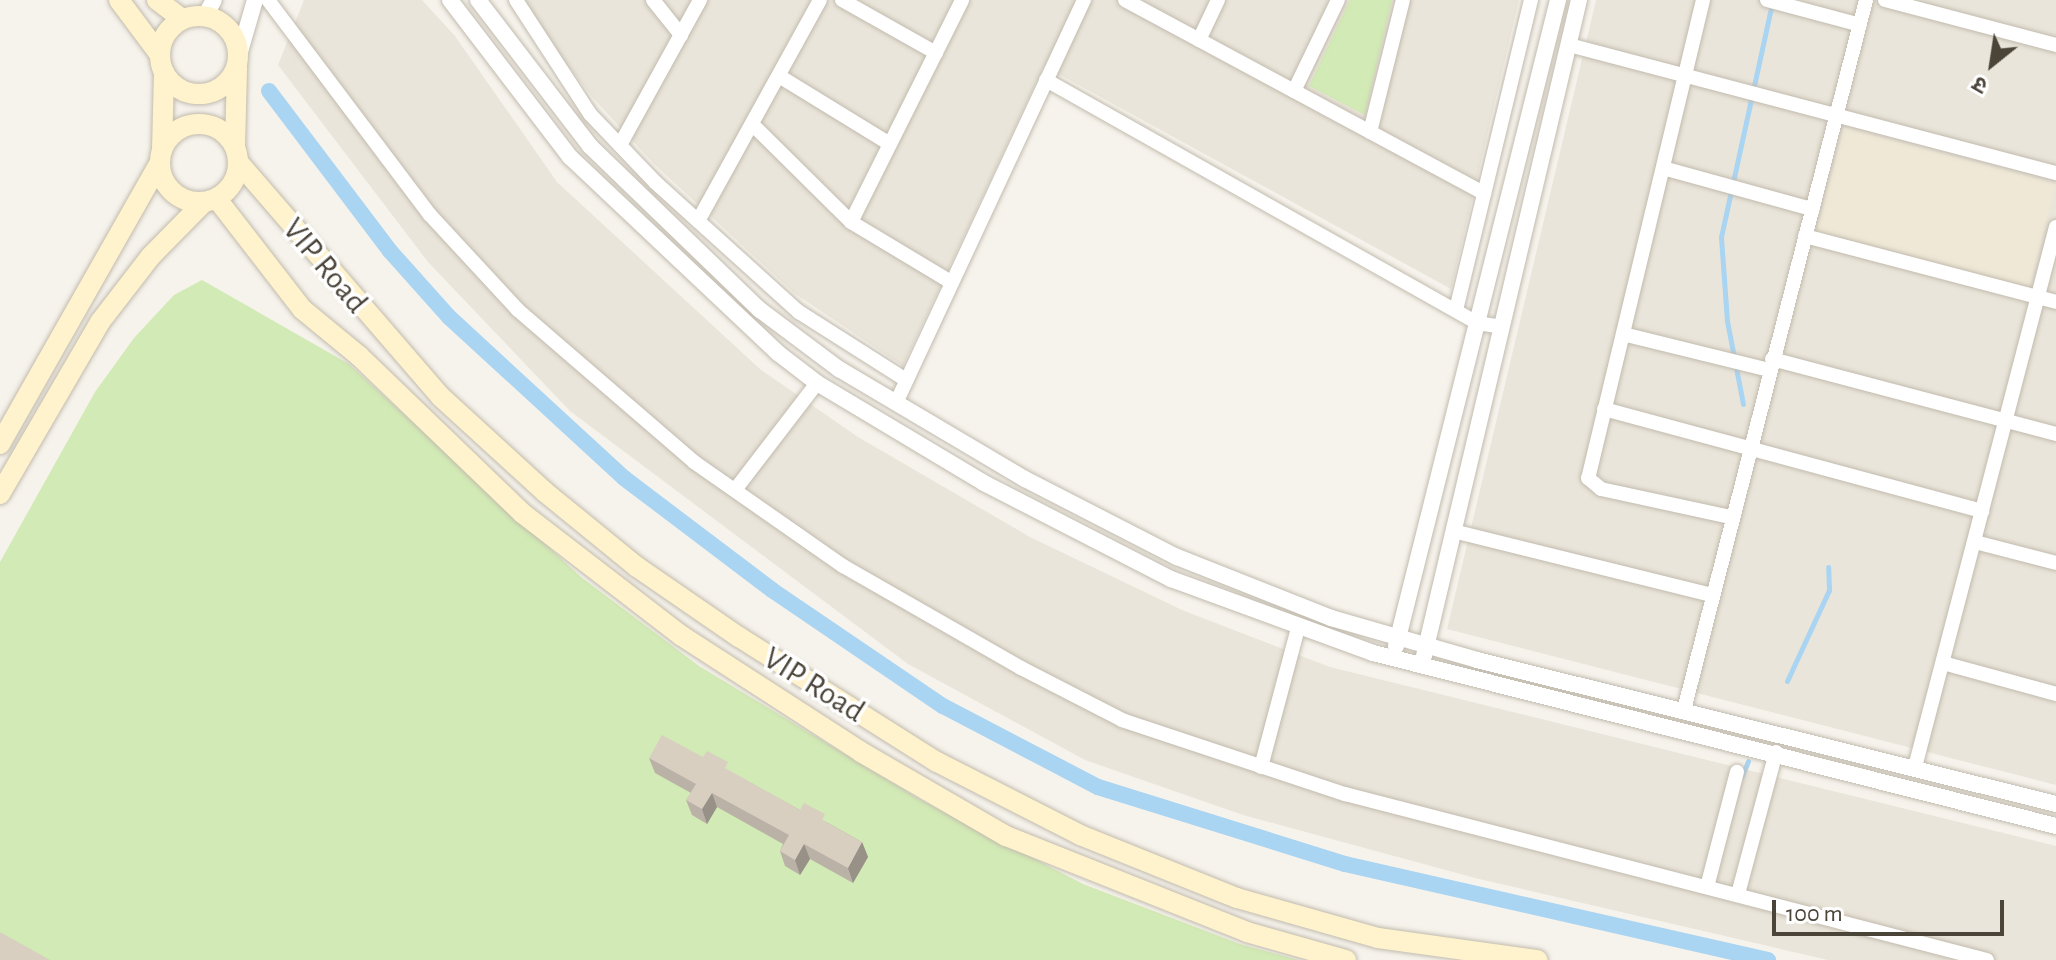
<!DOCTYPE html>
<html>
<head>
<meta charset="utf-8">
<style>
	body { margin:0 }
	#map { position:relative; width:2056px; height:960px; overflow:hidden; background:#f6f3ec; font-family:"Alegreya Sans","Noto Sans Devanagari",sans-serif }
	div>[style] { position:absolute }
	.residential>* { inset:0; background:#eae5da }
	.education>* { inset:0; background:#efe8d6 }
	.green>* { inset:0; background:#d2eab5 }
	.stream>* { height:5px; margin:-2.5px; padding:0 2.5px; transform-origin:2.5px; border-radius:2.5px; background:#a9d4f2 }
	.canal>* { height:16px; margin:-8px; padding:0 8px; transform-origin:8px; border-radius:8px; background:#a9d4f2 }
	.roads { filter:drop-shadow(0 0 2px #c2bbae) drop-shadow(0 0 2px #c2bbae) }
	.minor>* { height:14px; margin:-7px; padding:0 7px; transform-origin:7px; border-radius:7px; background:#fff }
	.tertiary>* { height:16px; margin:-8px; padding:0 8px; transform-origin:8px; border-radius:8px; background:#fff }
	.secondary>* { height:20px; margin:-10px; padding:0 10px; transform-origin:10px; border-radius:10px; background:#fff3cd }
	.secondary>.ring { margin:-10px; padding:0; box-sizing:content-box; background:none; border:20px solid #fff3cd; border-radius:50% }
	.wall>* { inset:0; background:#bab2a6 }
	.shaded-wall>* { inset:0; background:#979187 }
	.building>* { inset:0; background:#d8cfc1 }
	span { translate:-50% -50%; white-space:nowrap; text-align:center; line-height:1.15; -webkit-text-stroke:7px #fff; paint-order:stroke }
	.street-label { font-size:32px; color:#4b4439 }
	.north { position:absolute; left:1952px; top:24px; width:80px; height:80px; -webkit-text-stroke:6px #fff; paint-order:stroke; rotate:210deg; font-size:22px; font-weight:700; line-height:32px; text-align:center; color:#4b4439 }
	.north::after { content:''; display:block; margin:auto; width:28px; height:36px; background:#4b4439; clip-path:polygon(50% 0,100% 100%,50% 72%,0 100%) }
	.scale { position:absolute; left:1772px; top:900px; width:232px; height:36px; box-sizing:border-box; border:4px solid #4b4439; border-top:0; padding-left:10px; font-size:24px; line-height:28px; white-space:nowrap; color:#4b4439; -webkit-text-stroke:6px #fff; paint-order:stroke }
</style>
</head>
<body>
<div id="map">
	<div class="residential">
		<div style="clip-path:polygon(304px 0,422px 0,455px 36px,557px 182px,760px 369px,858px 437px,1030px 537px,1182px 610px,1330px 667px,2056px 846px,2056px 960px,1828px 960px,1475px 878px,1243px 815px,1085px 760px,908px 664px,570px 411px,428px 262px,278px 65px)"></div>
		<div style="clip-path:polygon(517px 0,1519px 0,1451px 289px,1044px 66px,903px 366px,794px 293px,653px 163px,594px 99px)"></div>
		<div style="clip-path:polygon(1596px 0,2056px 0,2056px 785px,1447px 629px)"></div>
	</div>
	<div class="education">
		<div style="clip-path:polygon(1844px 128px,2056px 184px,2029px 287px,1817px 231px)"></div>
	</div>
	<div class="green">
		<div style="clip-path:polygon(1350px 0,1392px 0,1365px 115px,1309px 86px)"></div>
		<div style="clip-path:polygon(202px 280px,349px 364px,581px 577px,699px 666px,919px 799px,1083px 884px,1240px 944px,1299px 960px,0 960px,0 562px,95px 392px,134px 338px,174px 295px)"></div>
	</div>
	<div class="stream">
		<div style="left:1743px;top:404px;width:85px;rotate:-100.9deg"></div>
		<div style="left:1727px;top:321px;width:84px;rotate:-94.1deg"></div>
		<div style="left:1721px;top:237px;width:239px;rotate:-77.7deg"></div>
		<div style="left:1787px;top:681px;width:100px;rotate:-65.2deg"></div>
		<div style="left:1829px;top:590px;width:23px;rotate:-92deg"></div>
		<div style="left:1742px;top:776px;width:16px;rotate:-68deg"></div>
	</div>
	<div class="canal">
		<div style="left:269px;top:91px;width:201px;rotate:52.9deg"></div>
		<div style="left:390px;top:251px;width:89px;rotate:48.2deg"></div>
		<div style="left:449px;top:317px;width:238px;rotate:42.6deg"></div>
		<div style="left:624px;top:478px;width:186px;rotate:37.1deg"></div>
		<div style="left:772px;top:590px;width:207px;rotate:34.2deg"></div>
		<div style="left:943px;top:706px;width:175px;rotate:27.6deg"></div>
		<div style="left:1098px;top:787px;width:259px;rotate:17.3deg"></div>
		<div style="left:1345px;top:864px;width:434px;rotate:12.8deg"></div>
	</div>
	<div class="roads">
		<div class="minor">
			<div style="left:268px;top:0;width:269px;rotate:53deg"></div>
			<div style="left:430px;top:215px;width:129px;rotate:47.2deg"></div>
			<div style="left:518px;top:310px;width:233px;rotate:40.8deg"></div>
			<div style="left:694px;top:462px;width:182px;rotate:34.9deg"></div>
			<div style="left:843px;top:566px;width:205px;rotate:29.8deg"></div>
			<div style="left:1021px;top:668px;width:114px;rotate:27.2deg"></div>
			<div style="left:1122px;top:720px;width:235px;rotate:18.4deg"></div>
			<div style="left:1345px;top:794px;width:663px;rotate:14.5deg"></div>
			<div style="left:516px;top:0;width:136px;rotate:57deg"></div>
			<div style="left:590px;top:114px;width:95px;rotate:46.3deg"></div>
			<div style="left:656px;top:183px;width:193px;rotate:42.1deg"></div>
			<div style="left:799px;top:312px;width:127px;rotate:32.4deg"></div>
			<div style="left:653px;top:0;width:45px;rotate:51.3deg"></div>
			<div style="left:842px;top:0;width:108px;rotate:29.4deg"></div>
			<div style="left:1125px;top:0;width:408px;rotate:28.3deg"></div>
			<div style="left:1703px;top:0;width:492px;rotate:103.5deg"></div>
			<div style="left:1588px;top:478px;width:17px;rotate:40deg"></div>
			<div style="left:1601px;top:489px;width:133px;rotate:12.2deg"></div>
			<div style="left:1767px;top:0;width:96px;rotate:15deg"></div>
			<div style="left:1885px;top:0;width:177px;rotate:14.7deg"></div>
			<div style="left:1199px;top:40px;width:44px;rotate:-64.6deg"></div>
			<div style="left:1569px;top:45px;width:504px;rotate:14.73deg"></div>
			<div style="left:779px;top:76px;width:130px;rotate:31.5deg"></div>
			<div style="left:1046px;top:80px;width:495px;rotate:29.4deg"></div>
			<div style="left:1477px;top:323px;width:25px;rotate:9deg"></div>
			<div style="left:1294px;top:91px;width:101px;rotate:-64.2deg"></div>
			<div style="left:753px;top:125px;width:138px;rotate:44.7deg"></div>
			<div style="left:851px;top:222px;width:117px;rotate:31deg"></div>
			<div style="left:1370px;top:132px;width:136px;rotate:-76deg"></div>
			<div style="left:620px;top:145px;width:166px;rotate:-61.1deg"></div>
			<div style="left:1663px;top:168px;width:155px;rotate:15.4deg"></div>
			<div style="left:698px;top:221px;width:252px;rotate:-61.1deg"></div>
			<div style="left:851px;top:222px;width:248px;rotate:-63.4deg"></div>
			<div style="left:1805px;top:236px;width:260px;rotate:14.7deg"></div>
			<div style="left:1456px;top:310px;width:319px;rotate:-76.4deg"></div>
			<div style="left:1623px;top:334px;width:151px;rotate:13.8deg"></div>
			<div style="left:1772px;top:359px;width:294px;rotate:14.8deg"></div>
			<div style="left:896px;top:403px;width:445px;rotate:-65deg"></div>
			<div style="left:1604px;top:409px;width:392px;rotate:15.1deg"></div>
			<div style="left:735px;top:490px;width:135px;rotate:-52.5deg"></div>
			<div style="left:1453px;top:531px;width:266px;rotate:13.9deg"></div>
			<div style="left:1975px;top:542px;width:84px;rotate:14.5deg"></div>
			<div style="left:1943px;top:663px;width:117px;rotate:15.3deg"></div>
			<div style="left:1684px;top:710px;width:733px;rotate:-75.62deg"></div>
			<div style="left:1261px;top:767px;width:144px;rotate:-75.1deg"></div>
			<div style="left:1915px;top:767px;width:558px;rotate:-75.37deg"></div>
			<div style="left:1707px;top:887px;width:119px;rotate:-75.4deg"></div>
			<div style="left:1738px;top:894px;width:147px;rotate:-75deg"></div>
		</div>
		<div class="tertiary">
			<div style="left:450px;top:0;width:198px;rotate:52.6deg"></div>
			<div style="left:570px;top:157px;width:286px;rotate:43.3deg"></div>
			<div style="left:778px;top:353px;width:49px;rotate:37.6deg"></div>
			<div style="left:817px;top:383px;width:195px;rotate:30.9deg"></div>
			<div style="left:984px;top:483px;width:210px;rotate:27.2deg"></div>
			<div style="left:1171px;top:579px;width:215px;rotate:20.1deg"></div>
			<div style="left:1373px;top:653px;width:705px;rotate:14.21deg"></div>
			<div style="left:478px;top:0;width:184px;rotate:52.5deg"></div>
			<div style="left:590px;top:146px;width:236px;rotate:44deg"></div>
			<div style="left:760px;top:310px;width:99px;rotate:36.8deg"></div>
			<div style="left:839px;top:369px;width:216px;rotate:30.6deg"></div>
			<div style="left:1025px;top:479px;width:171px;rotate:27.2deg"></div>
			<div style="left:1177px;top:557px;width:166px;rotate:21.6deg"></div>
			<div style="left:1331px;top:618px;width:152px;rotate:16deg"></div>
			<div style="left:1477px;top:660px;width:597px;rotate:13.97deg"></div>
			<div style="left:205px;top:16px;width:18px;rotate:-61deg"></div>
			<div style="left:239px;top:55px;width:57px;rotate:-73.8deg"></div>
			<div style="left:1396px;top:646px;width:666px;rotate:-75.92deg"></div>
			<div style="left:1424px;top:656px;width:674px;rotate:-76.71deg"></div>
		</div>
		<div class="secondary">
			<div style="left:119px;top:0;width:69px;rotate:53.3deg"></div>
			<div style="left:157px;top:0;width:31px;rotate:37deg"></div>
			<div class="ring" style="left:160px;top:16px;width:58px;height:58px"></div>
			<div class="ring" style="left:160px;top:124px;width:58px;height:58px"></div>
			<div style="left:235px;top:146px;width:78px;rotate:-88.5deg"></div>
			<div style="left:162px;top:150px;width:78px;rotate:-88.5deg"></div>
			<div style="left:239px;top:163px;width:309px;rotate:49.2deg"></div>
			<div style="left:441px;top:397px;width:141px;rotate:42.4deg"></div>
			<div style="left:545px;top:492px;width:119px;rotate:39.2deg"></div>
			<div style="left:637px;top:567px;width:124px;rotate:34.5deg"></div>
			<div style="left:739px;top:637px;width:234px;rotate:32.3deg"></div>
			<div style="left:937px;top:762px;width:161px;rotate:27deg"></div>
			<div style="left:1080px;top:835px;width:169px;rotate:21.9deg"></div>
			<div style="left:1237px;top:898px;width:147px;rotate:15.8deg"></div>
			<div style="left:1378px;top:938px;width:161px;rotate:7.9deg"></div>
			<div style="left:217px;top:199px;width:139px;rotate:52.3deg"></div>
			<div style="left:302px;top:309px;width:74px;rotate:39.5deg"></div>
			<div style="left:359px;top:356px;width:226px;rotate:43.9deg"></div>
			<div style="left:522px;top:513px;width:202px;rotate:37.6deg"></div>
			<div style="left:682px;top:636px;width:213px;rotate:32.9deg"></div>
			<div style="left:861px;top:752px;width:168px;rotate:30.1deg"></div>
			<div style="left:1006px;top:836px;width:259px;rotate:21.7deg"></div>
			<div style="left:1247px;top:932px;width:103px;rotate:15.8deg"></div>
			<div style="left:0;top:444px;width:322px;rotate:-60.4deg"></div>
			<div style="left:0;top:494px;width:199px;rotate:-59.8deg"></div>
			<div style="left:100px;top:322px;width:82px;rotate:-52.4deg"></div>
			<div style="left:150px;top:257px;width:76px;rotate:-45.5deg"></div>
		</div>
	</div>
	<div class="wall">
		<div style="clip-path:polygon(649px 758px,731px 772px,800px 810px,828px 823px,862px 842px,868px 857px,853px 883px,810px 859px,800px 875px,785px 866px,780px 851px,783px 844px,717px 807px,707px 824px,692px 815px,686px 800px,691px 793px,655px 773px)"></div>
	</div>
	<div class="shaded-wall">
		<div style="clip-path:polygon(712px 793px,717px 807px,707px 824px,702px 809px)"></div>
		<div style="clip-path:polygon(862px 842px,868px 857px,853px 883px,848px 868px)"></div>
		<div style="clip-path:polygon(804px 844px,810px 859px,800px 875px,795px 860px)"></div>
	</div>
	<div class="building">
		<div style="clip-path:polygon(662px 735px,703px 757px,707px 751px,728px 762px,725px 768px,800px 810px,804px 803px,825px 814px,822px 820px,862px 842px,848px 868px,804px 844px,795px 860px,780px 851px,789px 835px,712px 793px,702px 809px,686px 800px,696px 784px,649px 758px)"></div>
		<div style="clip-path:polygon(0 932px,50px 960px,0 960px)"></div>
	</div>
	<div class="street-label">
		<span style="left:325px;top:266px;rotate:50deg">VIP Road</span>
		<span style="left:814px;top:685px;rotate:32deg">VIP Road</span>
	</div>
	<div class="north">उ</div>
	<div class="scale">100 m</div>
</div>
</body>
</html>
